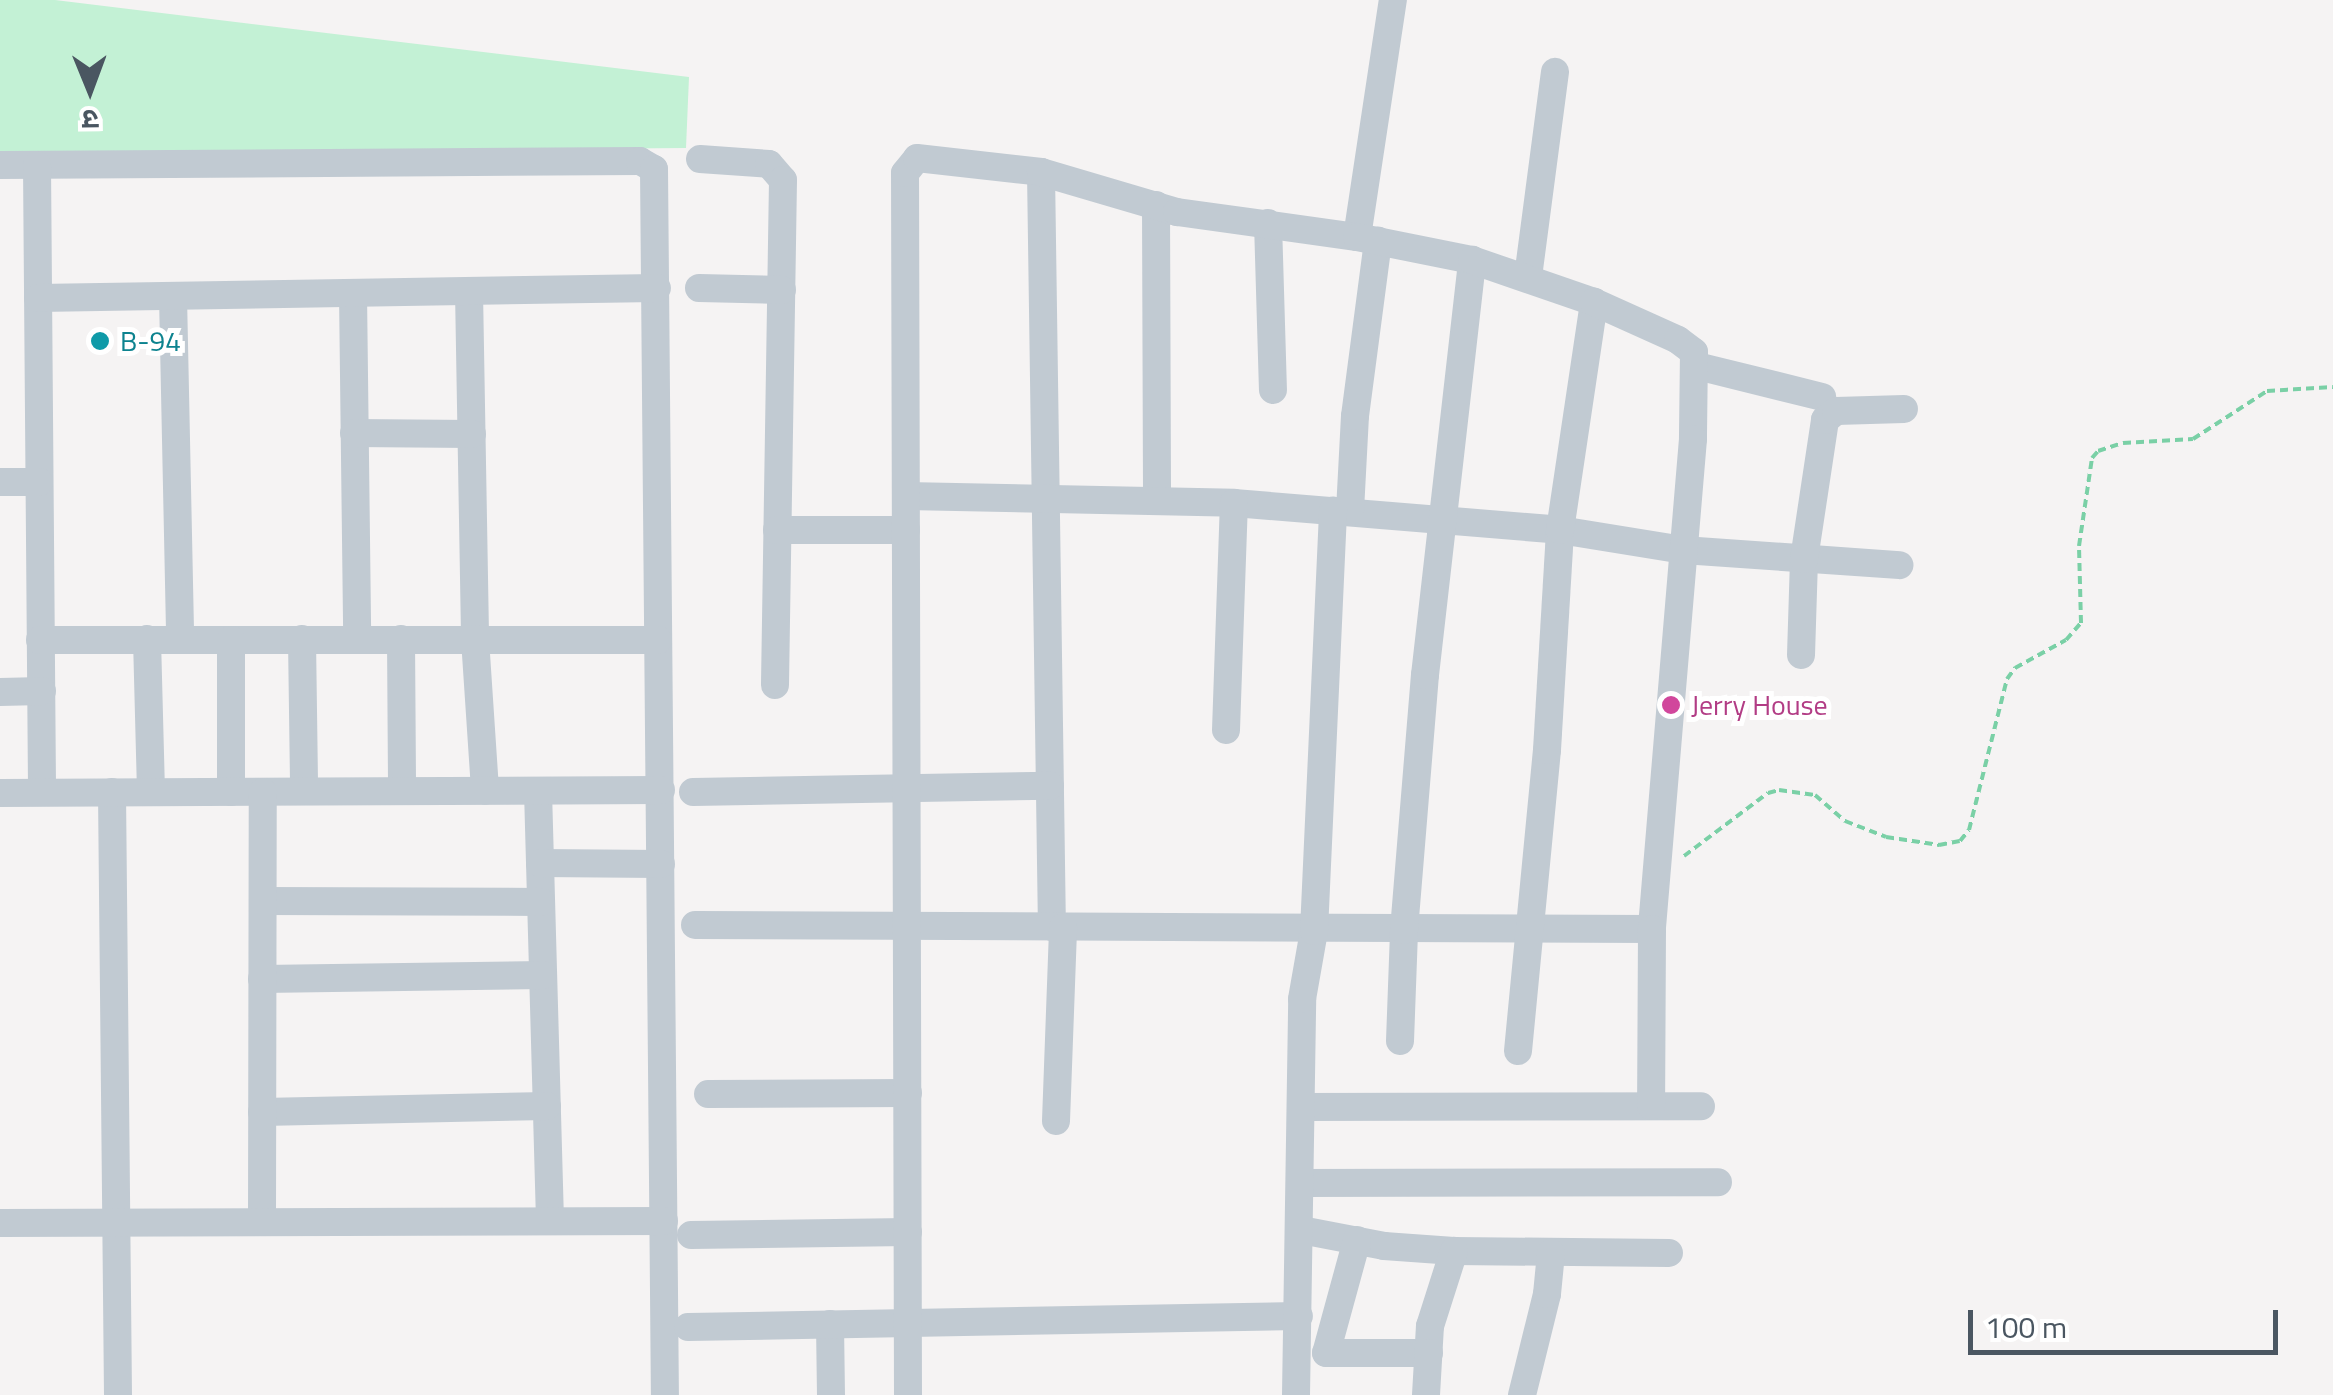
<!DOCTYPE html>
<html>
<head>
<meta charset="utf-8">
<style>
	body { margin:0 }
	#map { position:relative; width:2333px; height:1395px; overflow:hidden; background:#f5f3f3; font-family:"Titillium Web","Noto Sans Devanagari",sans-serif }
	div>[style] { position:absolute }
	.green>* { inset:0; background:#c3f1d5 }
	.path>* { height:4px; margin-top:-2px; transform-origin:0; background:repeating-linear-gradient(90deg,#7ad0a6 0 8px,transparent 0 13px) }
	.minor>* { height:28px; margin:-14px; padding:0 14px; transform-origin:14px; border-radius:14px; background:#c1cad2 }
	.dots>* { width:28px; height:28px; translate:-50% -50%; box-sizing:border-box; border:5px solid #fff; border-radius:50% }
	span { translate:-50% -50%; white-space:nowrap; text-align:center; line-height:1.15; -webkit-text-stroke:10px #fff; paint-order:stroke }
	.culture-label { font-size:28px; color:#0d838f }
	.left { translate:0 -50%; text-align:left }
	.hotel-label { font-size:28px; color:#b23c85 }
	.north { position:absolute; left:40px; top:40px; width:100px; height:100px; -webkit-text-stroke:8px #fff; paint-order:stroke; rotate:179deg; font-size:28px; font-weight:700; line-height:40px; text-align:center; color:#4a5661 }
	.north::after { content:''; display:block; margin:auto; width:35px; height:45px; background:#4a5661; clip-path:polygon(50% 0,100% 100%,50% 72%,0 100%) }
	.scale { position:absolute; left:1968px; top:1310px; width:310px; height:45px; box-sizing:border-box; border:5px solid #4a5661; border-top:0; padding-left:12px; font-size:30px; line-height:35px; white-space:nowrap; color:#4a5661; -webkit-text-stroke:8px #fff; paint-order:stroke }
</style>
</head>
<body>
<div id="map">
	<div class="green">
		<div style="clip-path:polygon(0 0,55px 0,689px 77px,686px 148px,0 154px)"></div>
	</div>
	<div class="path">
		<div style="left:1684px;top:856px;width:105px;rotate:-36.9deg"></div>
		<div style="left:1768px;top:793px;width:11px;rotate:-15deg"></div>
		<div style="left:1779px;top:790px;width:36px;rotate:8deg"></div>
		<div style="left:1815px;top:795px;width:40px;rotate:41deg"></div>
		<div style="left:1845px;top:821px;width:44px;rotate:21.3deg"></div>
		<div style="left:1886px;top:837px;width:54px;rotate:8.6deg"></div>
		<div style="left:1939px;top:845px;width:21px;rotate:-11deg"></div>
		<div style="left:1960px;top:841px;width:14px;rotate:-51deg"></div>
		<div style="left:1969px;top:830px;width:156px;rotate:-75.9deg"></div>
		<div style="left:2007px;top:679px;width:14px;rotate:-54deg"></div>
		<div style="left:2015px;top:668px;width:58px;rotate:-28.8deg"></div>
		<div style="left:2066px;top:640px;width:23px;rotate:-49deg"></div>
		<div style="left:2081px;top:623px;width:77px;rotate:-91.5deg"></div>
		<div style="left:2079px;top:546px;width:89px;rotate:-81.6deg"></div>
		<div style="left:2092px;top:458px;width:9px;rotate:-49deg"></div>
		<div style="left:2098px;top:451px;width:26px;rotate:-18deg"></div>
		<div style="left:2123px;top:443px;width:70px;rotate:-3.3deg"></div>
		<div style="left:2193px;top:439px;width:88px;rotate:-33deg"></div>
		<div style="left:2267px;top:391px;width:66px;rotate:-3.5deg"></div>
	</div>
	<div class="minor">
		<div style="left:700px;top:159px;width:69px;rotate:4.1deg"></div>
		<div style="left:769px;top:164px;width:21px;rotate:49deg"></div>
		<div style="left:783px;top:180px;width:505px;rotate:90.91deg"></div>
		<div style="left:0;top:165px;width:640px;rotate:-0.36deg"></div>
		<div style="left:640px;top:161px;width:16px;rotate:30deg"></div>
		<div style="left:654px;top:169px;width:1226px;rotate:89.49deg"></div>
		<div style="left:37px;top:165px;width:627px;rotate:89.54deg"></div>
		<div style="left:1041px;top:172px;width:755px;rotate:89.17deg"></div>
		<div style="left:1156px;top:205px;width:295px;rotate:89.8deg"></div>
		<div style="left:1268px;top:223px;width:167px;rotate:88.3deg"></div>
		<div style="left:1357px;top:237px;width:240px;rotate:-81.4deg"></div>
		<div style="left:1528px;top:277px;width:207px;rotate:-82.5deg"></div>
		<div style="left:699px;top:288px;width:83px;rotate:1.4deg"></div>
		<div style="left:469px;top:291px;width:348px;rotate:89deg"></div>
		<div style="left:475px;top:639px;width:152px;rotate:86.2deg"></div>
		<div style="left:353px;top:293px;width:346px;rotate:89.3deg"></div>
		<div style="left:173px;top:296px;width:343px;rotate:88.8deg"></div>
		<div style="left:38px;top:298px;width:619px;rotate:-0.93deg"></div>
		<div style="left:1697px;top:366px;width:129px;rotate:13.9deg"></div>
		<div style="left:354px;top:433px;width:118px;rotate:0.5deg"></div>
		<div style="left:0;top:482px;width:39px"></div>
		<div style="left:906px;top:496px;width:328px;rotate:1.2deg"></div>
		<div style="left:1234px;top:503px;width:327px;rotate:4.7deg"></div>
		<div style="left:1560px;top:530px;width:125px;rotate:9.2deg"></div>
		<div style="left:1683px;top:550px;width:217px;rotate:4deg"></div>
		<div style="left:1350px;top:511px;width:95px;rotate:-87deg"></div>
		<div style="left:1355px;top:416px;width:177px;rotate:-82.5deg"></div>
		<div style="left:777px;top:530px;width:129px"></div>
		<div style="left:147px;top:639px;width:153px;rotate:88.5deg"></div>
		<div style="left:302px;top:639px;width:152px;rotate:89.2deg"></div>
		<div style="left:401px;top:639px;width:152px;rotate:89.6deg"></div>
		<div style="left:40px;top:640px;width:618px"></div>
		<div style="left:1801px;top:655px;width:96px;rotate:-88.2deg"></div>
		<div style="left:1804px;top:559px;width:141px;rotate:-81.4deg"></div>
		<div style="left:1825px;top:420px;width:14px;rotate:-39deg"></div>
		<div style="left:1836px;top:411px;width:68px;rotate:-1.7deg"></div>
		<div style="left:0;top:692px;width:42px;rotate:-1.4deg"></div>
		<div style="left:1226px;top:730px;width:227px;rotate:-88deg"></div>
		<div style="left:538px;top:791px;width:430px;rotate:88.4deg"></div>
		<div style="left:112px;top:792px;width:603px;rotate:89.43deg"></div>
		<div style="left:231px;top:792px;width:152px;rotate:-90deg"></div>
		<div style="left:693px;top:792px;width:357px;rotate:-1deg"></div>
		<div style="left:0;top:793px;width:661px;rotate:-0.26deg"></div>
		<div style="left:540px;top:863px;width:121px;rotate:0.5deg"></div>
		<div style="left:263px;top:901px;width:278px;rotate:0.2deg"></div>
		<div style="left:695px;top:925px;width:957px;rotate:0.24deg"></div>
		<div style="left:262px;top:979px;width:281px;rotate:-0.8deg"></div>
		<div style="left:1400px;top:1041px;width:111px;rotate:-87.9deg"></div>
		<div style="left:1404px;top:930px;width:256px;rotate:-85.3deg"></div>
		<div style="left:1425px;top:675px;width:418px;rotate:-83.5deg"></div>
		<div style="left:1518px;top:1051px;width:302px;rotate:-84.5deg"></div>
		<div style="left:1547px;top:750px;width:220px;rotate:-86.6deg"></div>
		<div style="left:1560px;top:530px;width:231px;rotate:-81.5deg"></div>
		<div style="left:708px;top:1094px;width:200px;rotate:-0.3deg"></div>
		<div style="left:1301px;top:1107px;width:400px;rotate:-0.1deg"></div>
		<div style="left:262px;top:1112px;width:285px;rotate:-1.2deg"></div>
		<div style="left:1056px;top:1121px;width:194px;rotate:-87.9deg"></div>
		<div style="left:1300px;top:1183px;width:418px;rotate:-0.1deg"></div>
		<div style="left:262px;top:1222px;width:430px;rotate:-89.9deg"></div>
		<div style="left:0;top:1223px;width:664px;rotate:-0.17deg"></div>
		<div style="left:1301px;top:1230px;width:85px;rotate:10.9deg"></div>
		<div style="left:1384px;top:1246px;width:70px;rotate:4.1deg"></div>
		<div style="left:1454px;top:1251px;width:215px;rotate:0.5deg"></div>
		<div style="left:691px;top:1235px;width:217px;rotate:-0.8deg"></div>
		<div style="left:1357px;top:1240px;width:117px;rotate:105.3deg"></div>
		<div style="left:1326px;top:1353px;width:103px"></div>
		<div style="left:830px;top:1324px;width:71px;rotate:89.2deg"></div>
		<div style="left:688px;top:1327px;width:611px;rotate:-1.03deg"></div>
		<div style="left:908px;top:1395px;width:1222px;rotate:-90.14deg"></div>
		<div style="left:905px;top:173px;width:19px;rotate:-51deg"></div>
		<div style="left:917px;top:158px;width:125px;rotate:6.4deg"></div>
		<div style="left:1041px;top:172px;width:142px;rotate:16.4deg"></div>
		<div style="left:1177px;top:212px;width:182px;rotate:7.9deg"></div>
		<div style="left:1357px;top:237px;width:117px;rotate:11.3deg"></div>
		<div style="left:1472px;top:260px;width:129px;rotate:19deg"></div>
		<div style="left:1594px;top:302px;width:92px;rotate:24.3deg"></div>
		<div style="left:1678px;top:340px;width:20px;rotate:37deg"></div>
		<div style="left:1694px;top:352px;width:87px;rotate:90.7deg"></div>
		<div style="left:1693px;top:439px;width:492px;rotate:94.8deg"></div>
		<div style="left:1652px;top:929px;width:177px;rotate:90.3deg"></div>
		<div style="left:1296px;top:1395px;width:396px;rotate:-89.1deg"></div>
		<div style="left:1302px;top:999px;width:69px;rotate:-80deg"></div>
		<div style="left:1314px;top:931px;width:421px;rotate:-87.4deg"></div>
		<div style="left:1426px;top:1395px;width:69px;rotate:-86.7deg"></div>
		<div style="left:1430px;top:1326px;width:79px;rotate:-72.3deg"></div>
		<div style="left:1522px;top:1395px;width:104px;rotate:-76.1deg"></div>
		<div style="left:1547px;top:1294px;width:41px;rotate:-84.4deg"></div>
	</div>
	<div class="dots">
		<div style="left:100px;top:341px;background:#0f9aa8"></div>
		<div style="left:1671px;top:705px;background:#d1479c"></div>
	</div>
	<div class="culture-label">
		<span class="left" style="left:120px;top:341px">B-94</span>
	</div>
	<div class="hotel-label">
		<span class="left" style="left:1691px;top:705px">Jerry House</span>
	</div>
	<div class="north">उ</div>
	<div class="scale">100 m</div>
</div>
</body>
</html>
